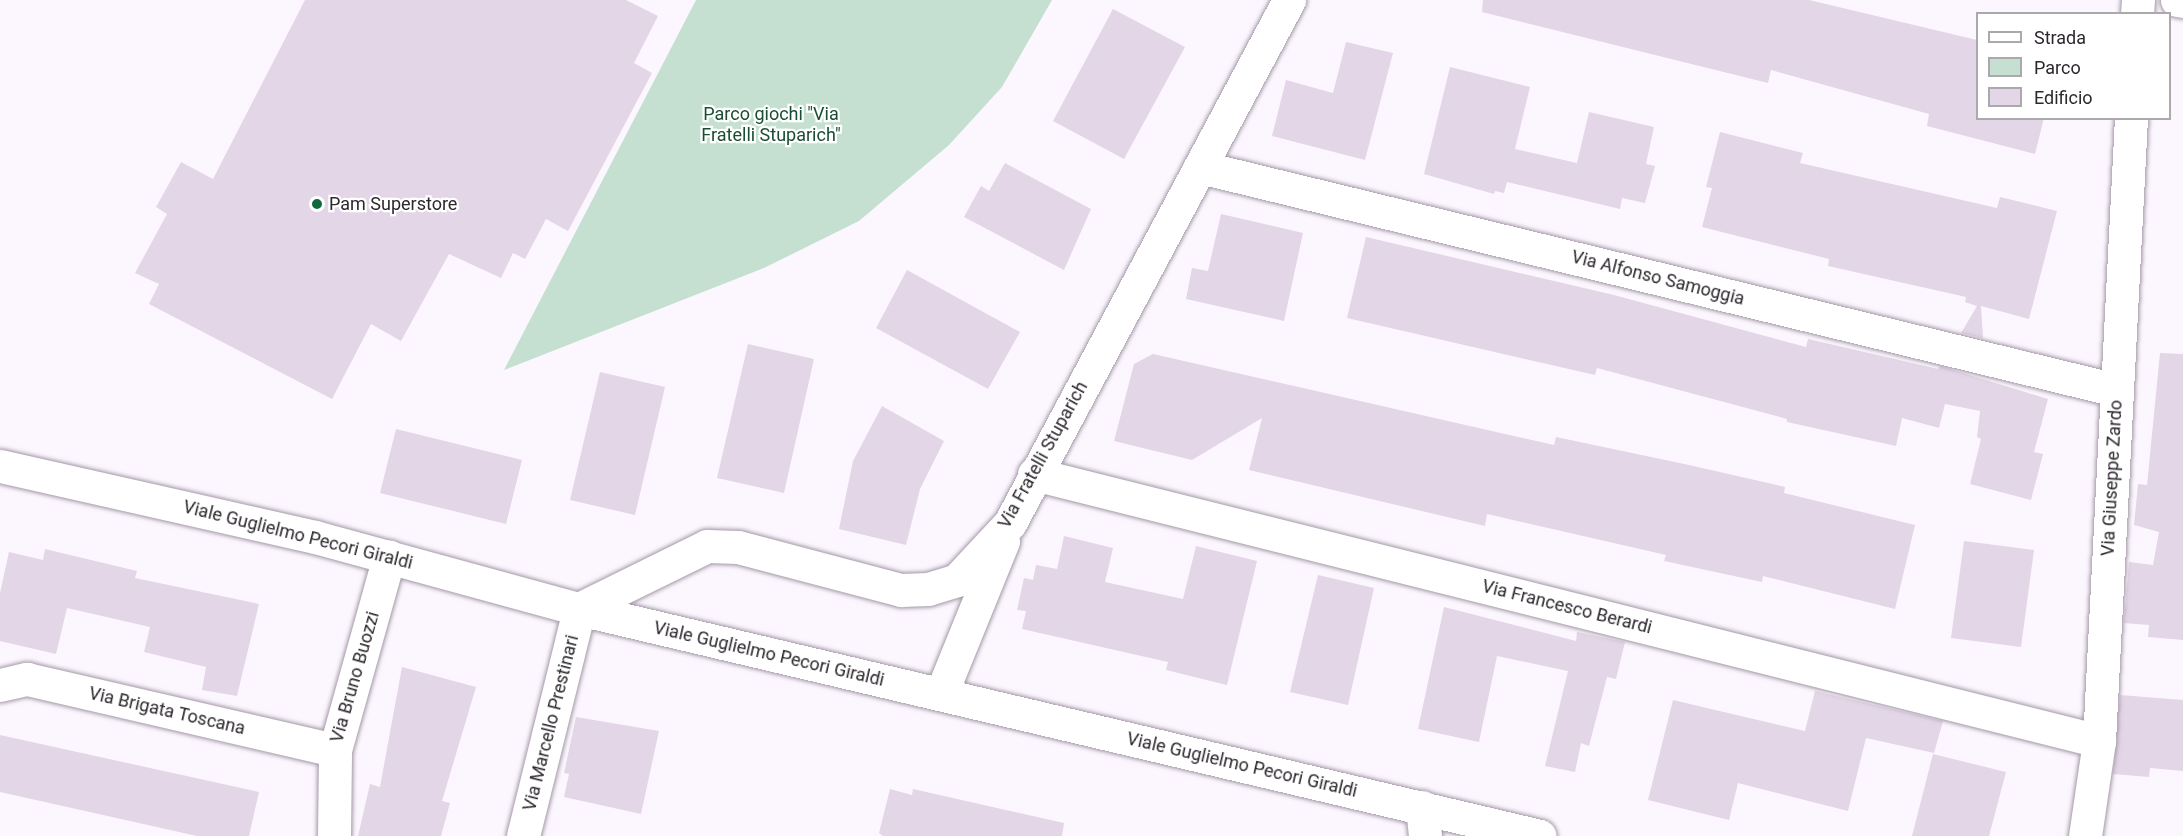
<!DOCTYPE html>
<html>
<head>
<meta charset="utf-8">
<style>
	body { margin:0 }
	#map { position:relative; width:2183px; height:836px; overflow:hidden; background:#fcf7fe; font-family:Roboto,sans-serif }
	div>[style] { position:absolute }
	.green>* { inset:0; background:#c5e0d0 }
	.building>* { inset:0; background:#e3d6e7 }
	.roads { filter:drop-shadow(0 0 2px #a498a8) drop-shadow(0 0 2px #a498a8) }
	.minor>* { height:33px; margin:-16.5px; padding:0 16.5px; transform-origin:16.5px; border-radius:16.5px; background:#fff }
	.tertiary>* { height:33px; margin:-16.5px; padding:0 16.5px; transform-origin:16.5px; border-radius:16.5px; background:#fff }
	.dots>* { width:16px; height:16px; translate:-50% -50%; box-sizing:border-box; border:3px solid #fff; border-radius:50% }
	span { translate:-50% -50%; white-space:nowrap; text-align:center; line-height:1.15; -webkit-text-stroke:4.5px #fff; paint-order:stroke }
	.park-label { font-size:18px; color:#194d34 }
	.poi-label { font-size:18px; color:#2d282e }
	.left { translate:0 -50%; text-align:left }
	.street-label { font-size:18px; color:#2d282e }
	.legend { position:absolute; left:1976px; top:12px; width:195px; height:108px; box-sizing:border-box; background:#fff; border:2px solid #aba9ab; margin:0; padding:8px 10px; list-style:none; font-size:18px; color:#2d282e }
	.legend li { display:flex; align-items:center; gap:12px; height:30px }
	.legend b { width:30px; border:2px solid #aba9ab }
</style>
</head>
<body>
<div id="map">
	<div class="green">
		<div style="clip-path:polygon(696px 0,1052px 0,1002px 87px,949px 145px,859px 221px,764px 268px,504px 370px)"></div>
	</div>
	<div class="building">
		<div style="clip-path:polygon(305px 0,626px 0,658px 16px,634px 63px,652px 73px,568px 231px,546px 219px,525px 259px,513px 253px,501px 278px,449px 254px,401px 341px,371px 324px,332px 399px,149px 304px,159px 284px,135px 273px,167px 214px,156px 207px,181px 162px,213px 179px)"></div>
		<div style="clip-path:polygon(1483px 0,1809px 0,1977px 40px,1977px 118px,2044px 118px,2035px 154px,1927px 126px,1929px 114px,1771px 70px,1768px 83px,1482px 12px)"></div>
		<div style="clip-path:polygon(1113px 9px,1185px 47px,1124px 159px,1053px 121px)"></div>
		<div style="clip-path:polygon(1346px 42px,1393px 53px,1365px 160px,1272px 136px,1286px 80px,1333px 93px)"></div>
		<div style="clip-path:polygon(1450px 67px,1530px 87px,1515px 149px,1577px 163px,1589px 112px,1654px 127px,1646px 164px,1655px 166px,1645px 203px,1622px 198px,1620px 209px,1507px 182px,1504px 193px,1495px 191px,1494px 194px,1424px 174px)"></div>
		<div style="clip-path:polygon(1720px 132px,1803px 153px,1800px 163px,1997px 208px,2000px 197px,2057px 211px,2029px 319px,1981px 306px,1983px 338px,1961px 333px,1977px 306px,1965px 302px,1966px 297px,1828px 266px,1829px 259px,1702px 227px,1712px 188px,1706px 187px)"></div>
		<div style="clip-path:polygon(1005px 163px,1091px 209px,1064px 270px,964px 217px,981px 186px,989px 191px)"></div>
		<div style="clip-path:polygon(1221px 214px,1303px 233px,1284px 321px,1186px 299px,1192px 268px,1208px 271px)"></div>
		<div style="clip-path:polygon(1366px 237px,1614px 295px,1806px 347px,1808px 339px,1938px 369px,1940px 366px,2048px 399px,2034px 452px,2043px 454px,2031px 500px,1970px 484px,1981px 439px,1977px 437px,1980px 411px,1945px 404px,1939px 428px,1902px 418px,1896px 446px,1787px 422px,1787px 419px,1597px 368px,1595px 375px,1347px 318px)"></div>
		<div style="clip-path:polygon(907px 270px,1020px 332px,988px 389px,876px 328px)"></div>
		<div style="clip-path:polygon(748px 344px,814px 359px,784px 493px,717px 478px)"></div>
		<div style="clip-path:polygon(2160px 353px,2183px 354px,2183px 640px,2148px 637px,2149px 625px,2124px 623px,2129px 562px,2153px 565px,2159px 532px,2134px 525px,2138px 484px,2147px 485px)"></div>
		<div style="clip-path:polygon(1153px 354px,1554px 445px,1556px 437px,1689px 465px,1785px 487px,1784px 493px,1915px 525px,1895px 609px,1763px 576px,1762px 582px,1664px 561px,1666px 555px,1487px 514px,1485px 526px,1249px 470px,1262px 418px,1192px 460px,1114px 441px,1134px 364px)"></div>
		<div style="clip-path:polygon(600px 372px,665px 387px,635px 515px,570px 500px)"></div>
		<div style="clip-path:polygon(882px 406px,944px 441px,920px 489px,906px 545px,839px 529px,853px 461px)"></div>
		<div style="clip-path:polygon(396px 429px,522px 460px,506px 524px,380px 493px)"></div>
		<div style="clip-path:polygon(1064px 536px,1113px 548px,1105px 582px,1183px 599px,1196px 546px,1257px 561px,1227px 685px,1166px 670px,1168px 662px,1022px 629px,1026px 611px,1017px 610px,1024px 578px,1033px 580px,1036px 565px,1057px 569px)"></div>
		<div style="clip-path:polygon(1964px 541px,2034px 550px,2021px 647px,1951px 638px)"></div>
		<div style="clip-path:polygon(45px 549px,137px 571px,135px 578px,259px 604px,237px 696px,202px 690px,206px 667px,144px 652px,150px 627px,102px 616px,67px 608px,56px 654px,0 641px,0 593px,9px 552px,43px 560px)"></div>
		<div style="clip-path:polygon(1318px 575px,1374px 588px,1348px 705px,1290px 692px)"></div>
		<div style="clip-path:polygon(1444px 607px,1576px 641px,1577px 632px,1625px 642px,1616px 679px,1607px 677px,1589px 746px,1581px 743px,1575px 772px,1545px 766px,1568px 671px,1497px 656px,1479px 742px,1418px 729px)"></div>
		<div style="clip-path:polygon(402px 667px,476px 687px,442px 801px,450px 803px,441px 836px,358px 836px,370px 784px,380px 787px)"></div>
		<div style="clip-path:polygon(1815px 691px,1943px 721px,1934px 753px,1866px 738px,1848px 811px,1738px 783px,1729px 820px,1648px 800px,1673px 700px,1805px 731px)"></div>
		<div style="clip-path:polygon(2120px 695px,2183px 700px,2183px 771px,2150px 768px,2149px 777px,2113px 774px)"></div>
		<div style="clip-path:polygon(576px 717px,659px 731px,641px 814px,564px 797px,569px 774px,564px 773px)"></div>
		<div style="clip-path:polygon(0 735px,259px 792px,249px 836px,197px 836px,0 792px)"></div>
		<div style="clip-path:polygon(1933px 754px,2006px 772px,1989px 836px,1912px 836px)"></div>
		<div style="clip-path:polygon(890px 789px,912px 795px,913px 789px,1064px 823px,1062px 836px,883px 836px,879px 833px)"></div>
	</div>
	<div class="roads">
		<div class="minor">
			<div style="left:2177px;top:0;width:6px;rotate:9deg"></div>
			<div style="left:2137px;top:14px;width:14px;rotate:-86deg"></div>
			<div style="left:1200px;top:167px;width:943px;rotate:13.68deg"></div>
			<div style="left:1034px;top:474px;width:1098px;rotate:14.07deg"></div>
			<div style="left:0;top:685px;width:28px;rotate:-13deg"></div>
			<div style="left:27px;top:679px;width:316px;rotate:13deg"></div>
			<div style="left:941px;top:694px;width:165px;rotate:-67.9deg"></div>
			<div style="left:1422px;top:807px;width:29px;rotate:84deg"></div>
			<div style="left:334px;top:836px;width:86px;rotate:-89.3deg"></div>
			<div style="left:335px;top:750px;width:201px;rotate:-74.4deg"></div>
			<div style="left:523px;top:836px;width:234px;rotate:-76.1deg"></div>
			<div style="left:579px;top:609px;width:143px;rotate:-26.2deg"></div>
			<div style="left:707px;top:546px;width:31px;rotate:2deg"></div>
			<div style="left:738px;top:547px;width:169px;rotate:14.8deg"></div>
			<div style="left:901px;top:590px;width:27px;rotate:-2deg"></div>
			<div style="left:928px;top:589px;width:30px;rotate:-17deg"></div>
			<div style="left:957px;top:580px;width:78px;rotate:-47.1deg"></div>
			<div style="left:1010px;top:523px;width:593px;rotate:-61.92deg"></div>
			<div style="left:2085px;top:836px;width:96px;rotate:-81.6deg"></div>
			<div style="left:2099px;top:741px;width:624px;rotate:-87.06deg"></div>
		</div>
		<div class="tertiary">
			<div style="left:0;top:466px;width:323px;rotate:12.7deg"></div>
			<div style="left:315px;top:537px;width:274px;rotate:15.3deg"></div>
			<div style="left:579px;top:609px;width:987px;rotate:13.29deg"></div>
		</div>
	</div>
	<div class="dots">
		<div style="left:317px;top:204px;background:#116a3d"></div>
	</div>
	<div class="park-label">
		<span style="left:771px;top:125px">Parco giochi "Via<br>Fratelli Stuparich"</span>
	</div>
	<div class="poi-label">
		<span class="left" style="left:329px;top:204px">Pam Superstore</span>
	</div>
	<div class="street-label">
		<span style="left:1658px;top:278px;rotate:14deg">Via Alfonso Samoggia</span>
		<span style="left:1043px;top:455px;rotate:-61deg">Via Fratelli Stuparich</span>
		<span style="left:2112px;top:478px;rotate:-87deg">Via Giuseppe Zardo</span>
		<span style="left:298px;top:535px;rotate:14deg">Viale Guglielmo Pecori Giraldi</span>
		<span style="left:1567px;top:607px;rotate:14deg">Via Francesco Berardi</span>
		<span style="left:769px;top:654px;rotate:13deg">Viale Guglielmo Pecori Giraldi</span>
		<span style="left:355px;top:677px;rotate:-74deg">Via Bruno Buozzi</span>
		<span style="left:167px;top:711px;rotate:13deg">Via Brigata Toscana</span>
		<span style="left:551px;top:723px;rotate:-76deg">Via Marcello Prestinari</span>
		<span style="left:1242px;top:765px;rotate:13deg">Viale Guglielmo Pecori Giraldi</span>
	</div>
	<ul class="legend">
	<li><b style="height:8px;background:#fff"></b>Strada</li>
	<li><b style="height:16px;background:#c5e0d0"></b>Parco</li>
	<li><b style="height:16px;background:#e3d6e7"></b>Edificio</li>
	</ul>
</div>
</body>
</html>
